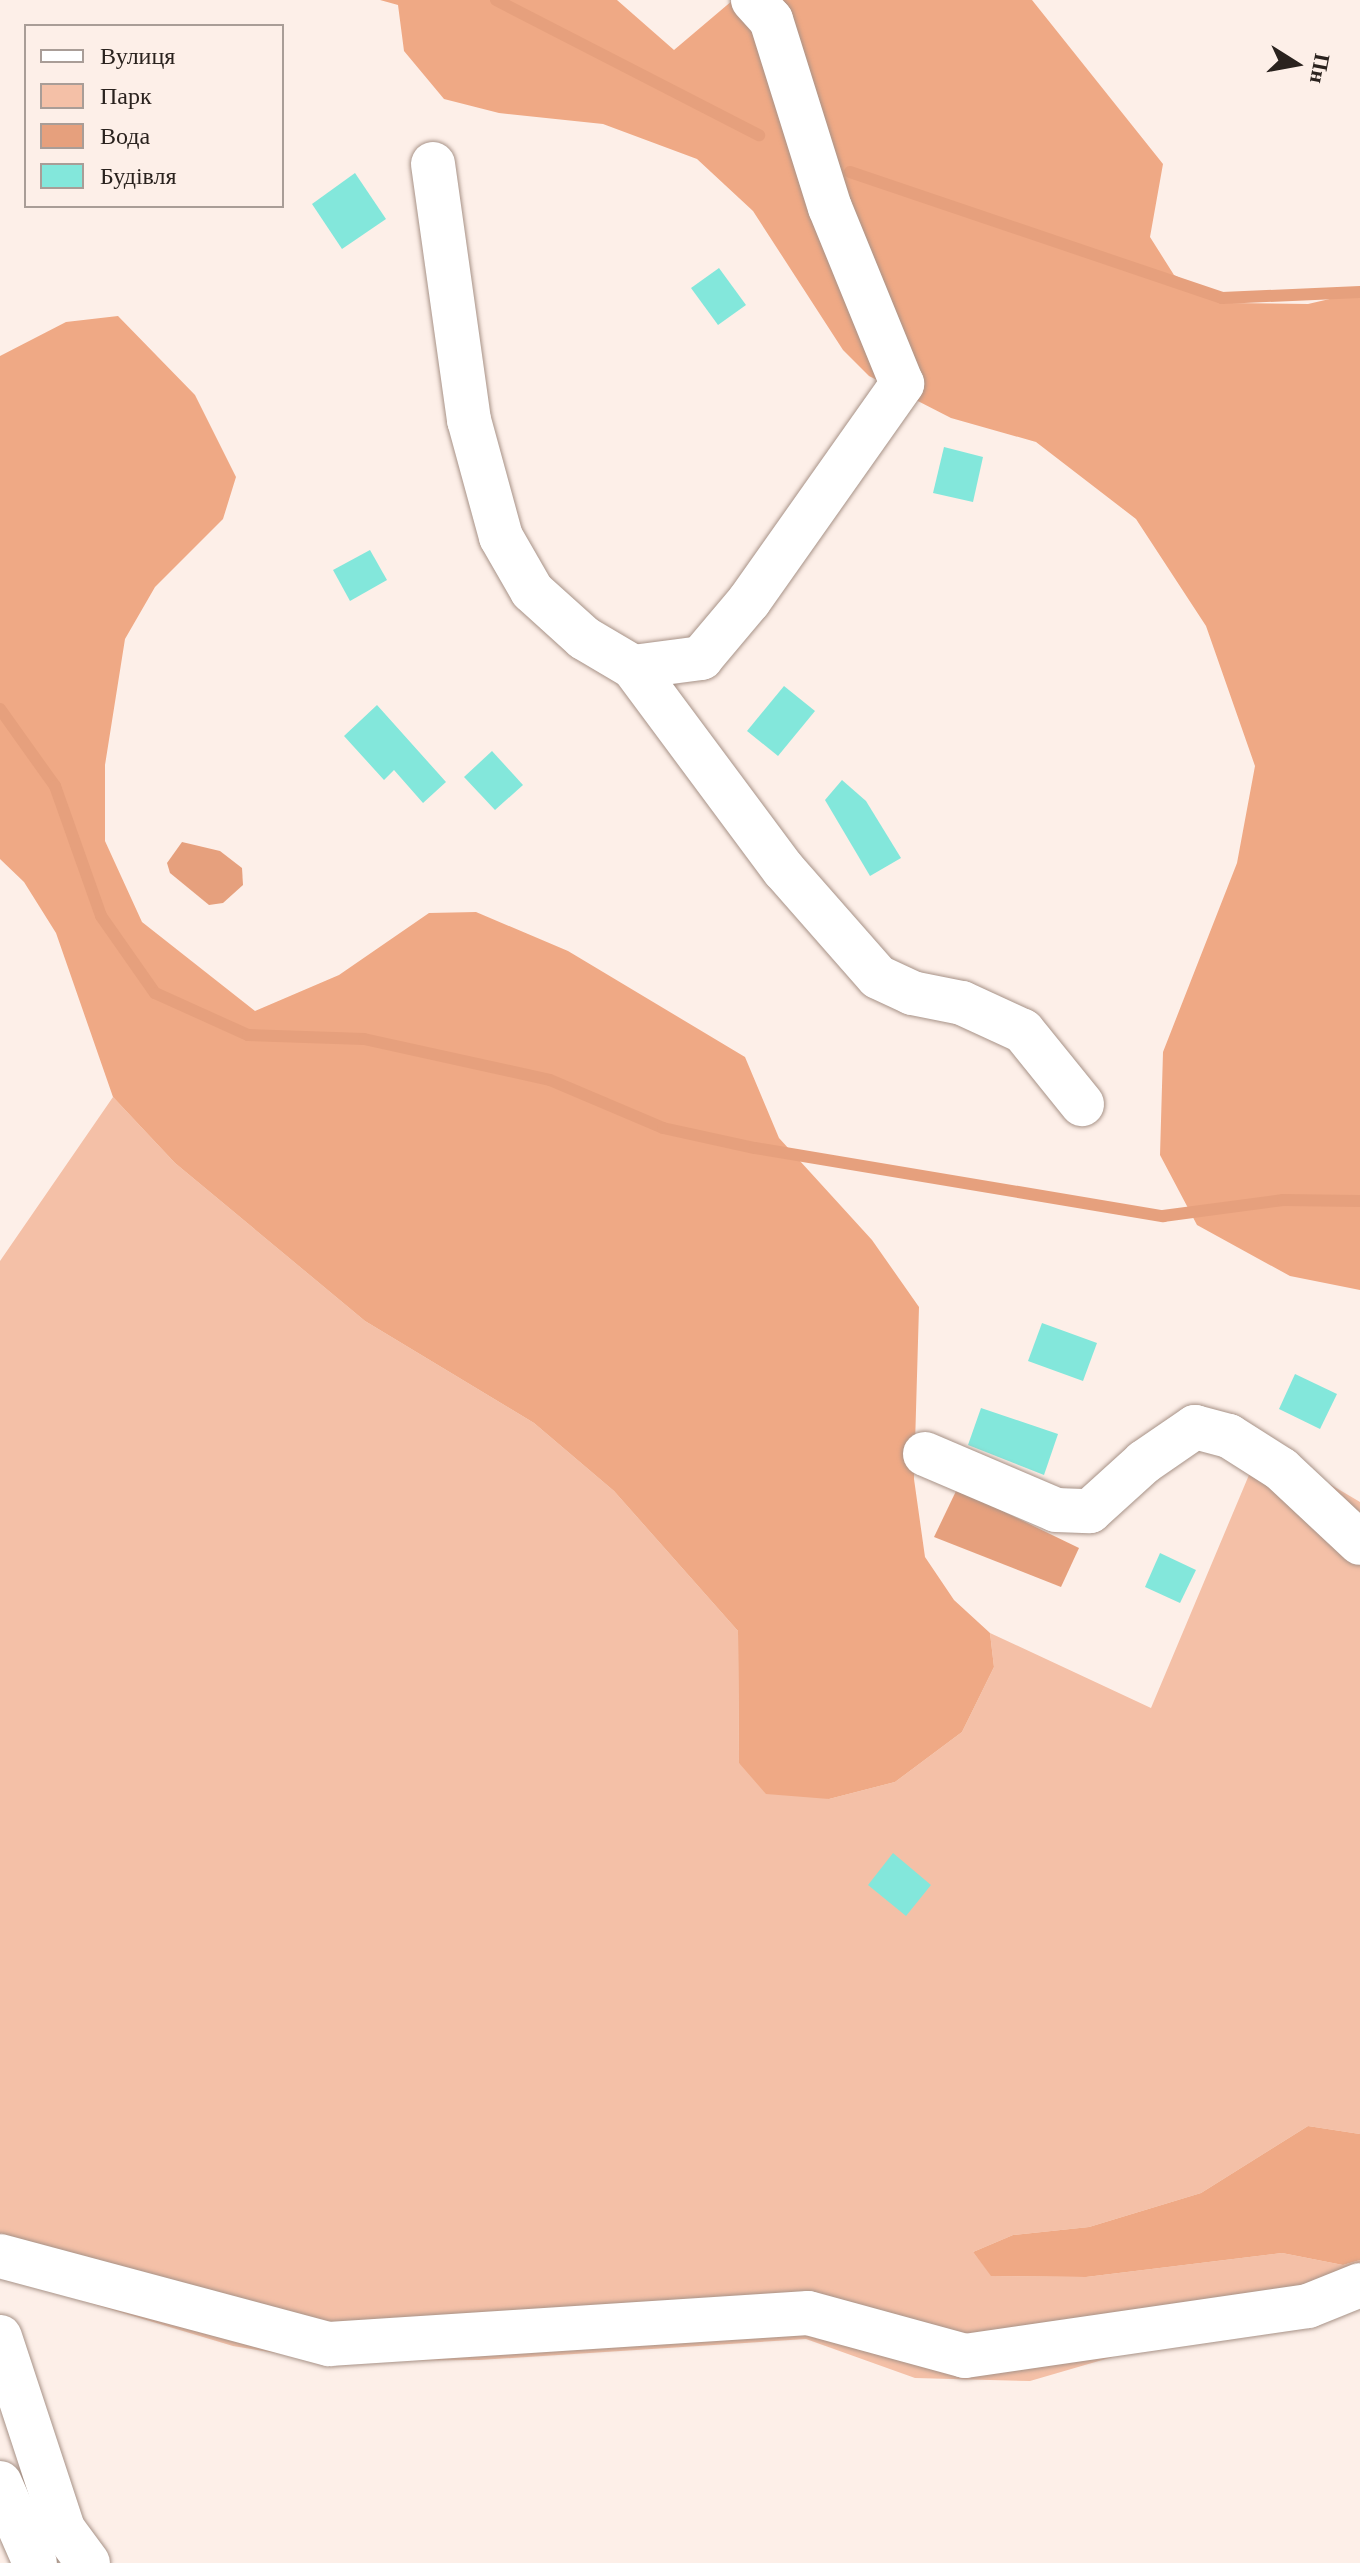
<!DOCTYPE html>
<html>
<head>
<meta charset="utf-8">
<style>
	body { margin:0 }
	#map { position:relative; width:1360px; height:2563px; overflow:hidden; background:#fdefe8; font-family:"Times New Roman",serif }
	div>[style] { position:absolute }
	.green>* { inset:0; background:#f4c0a7 }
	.forest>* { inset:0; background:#efa985 }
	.water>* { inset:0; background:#e6a07d }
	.stream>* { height:12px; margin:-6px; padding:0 6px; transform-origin:6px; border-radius:6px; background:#e6a07d }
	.building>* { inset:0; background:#83e7db }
	.roads { filter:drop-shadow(0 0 2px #a79287) drop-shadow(0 0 2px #a79287) }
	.minor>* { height:44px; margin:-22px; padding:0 22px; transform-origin:22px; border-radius:22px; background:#fff }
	span { translate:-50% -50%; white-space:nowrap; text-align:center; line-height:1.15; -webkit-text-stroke:6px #fdefe8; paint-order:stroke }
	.legend { position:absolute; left:24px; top:24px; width:260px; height:184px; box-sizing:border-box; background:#fdefe8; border:2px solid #a99d97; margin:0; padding:10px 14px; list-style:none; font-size:24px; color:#2a221e }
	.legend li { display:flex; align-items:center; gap:16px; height:40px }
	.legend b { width:40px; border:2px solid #a99d97 }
	.north { position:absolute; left:1256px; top:24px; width:80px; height:80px; -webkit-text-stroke:6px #fdefe8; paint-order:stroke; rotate:101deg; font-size:22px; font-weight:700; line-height:32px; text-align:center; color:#2a221e }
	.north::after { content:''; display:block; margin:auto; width:28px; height:36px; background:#2a221e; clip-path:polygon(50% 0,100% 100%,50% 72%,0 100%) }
</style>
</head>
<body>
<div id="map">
	<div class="green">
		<div style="clip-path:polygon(113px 1097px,175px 1163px,365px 1321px,534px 1423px,614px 1491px,738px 1631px,739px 1763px,829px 1799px,895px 1782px,962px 1732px,994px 1667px,990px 1633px,1151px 1708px,1262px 1444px,1360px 1502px,1360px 2134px,1308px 2126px,1201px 2193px,1089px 2227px,1013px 2235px,973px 2252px,992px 2276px,1086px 2277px,1282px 2253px,1343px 2265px,1360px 2260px,1360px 2306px,1164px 2342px,1030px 2381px,915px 2378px,806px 2339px,479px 2360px,326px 2361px,233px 2346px,0 2276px,0 1261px)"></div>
	</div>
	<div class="forest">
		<div style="clip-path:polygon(380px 0,617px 0,674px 50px,733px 0,1032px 0,1163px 164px,1150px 237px,1174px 275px,1230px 303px,1308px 304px,1360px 292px,1360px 1290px,1290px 1276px,1197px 1225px,1160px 1155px,1163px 1052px,1237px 863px,1255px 766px,1206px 626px,1136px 519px,1036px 442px,951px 418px,869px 376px,843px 350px,753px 211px,697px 159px,603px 124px,499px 113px,444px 99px,404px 51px,398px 5px)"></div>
		<div style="clip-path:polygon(118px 316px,195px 395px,236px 477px,223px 519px,155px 587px,125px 639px,105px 765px,105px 841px,142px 922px,255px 1011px,339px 975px,429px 913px,476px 912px,568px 951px,745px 1057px,779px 1138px,872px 1240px,919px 1307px,914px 1479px,925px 1557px,954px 1600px,990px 1633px,994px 1667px,962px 1732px,895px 1782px,829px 1799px,766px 1794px,739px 1763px,738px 1631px,614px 1491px,534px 1423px,365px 1321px,175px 1163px,113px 1097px,56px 933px,24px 882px,0 859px,0 356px,66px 322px)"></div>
		<div style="clip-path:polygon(1308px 2126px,1360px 2134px,1360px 2260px,1343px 2265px,1282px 2253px,1086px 2277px,991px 2276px,973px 2252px,1013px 2235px,1089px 2227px,1201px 2193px)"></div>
	</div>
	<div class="water">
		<div style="clip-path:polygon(182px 842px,220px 851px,242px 868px,243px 885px,223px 903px,209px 905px,170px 873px,167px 863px)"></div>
		<div style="clip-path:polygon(957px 1489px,1079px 1548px,1061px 1587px,934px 1537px)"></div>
	</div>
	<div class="stream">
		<div style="left:496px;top:0;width:296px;rotate:27.2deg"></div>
		<div style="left:850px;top:172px;width:393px;rotate:18.7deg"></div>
		<div style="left:1222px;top:298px;width:138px;rotate:-2.5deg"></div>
		<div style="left:0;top:709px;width:95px;rotate:54.5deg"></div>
		<div style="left:55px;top:786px;width:138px;rotate:70.5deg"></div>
		<div style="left:101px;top:916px;width:94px;rotate:55deg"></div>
		<div style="left:155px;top:993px;width:102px;rotate:24.3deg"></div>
		<div style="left:248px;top:1035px;width:116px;rotate:2deg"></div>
		<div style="left:364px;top:1039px;width:190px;rotate:12.4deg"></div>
		<div style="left:550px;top:1080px;width:123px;rotate:23deg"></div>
		<div style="left:663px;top:1128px;width:94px;rotate:12.3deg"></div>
		<div style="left:755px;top:1148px;width:414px;rotate:9.5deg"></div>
		<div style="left:1163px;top:1216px;width:121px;rotate:-7.6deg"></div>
		<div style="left:1283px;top:1200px;width:77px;rotate:0.7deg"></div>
	</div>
	<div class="building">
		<div style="clip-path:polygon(355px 173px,386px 219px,342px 249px,312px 204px)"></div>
		<div style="clip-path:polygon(719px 268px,746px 305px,718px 325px,691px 288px)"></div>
		<div style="clip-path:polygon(944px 447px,983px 457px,973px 502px,933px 493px)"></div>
		<div style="clip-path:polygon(370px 550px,387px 580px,350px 601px,333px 570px)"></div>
		<div style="clip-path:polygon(784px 686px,815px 711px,778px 756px,747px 731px)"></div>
		<div style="clip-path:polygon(377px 705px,446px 782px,423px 803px,394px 770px,384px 780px,344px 736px)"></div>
		<div style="clip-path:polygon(492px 751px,523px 785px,495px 810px,464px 777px)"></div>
		<div style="clip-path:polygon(842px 780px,866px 801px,901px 858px,870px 876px,825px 800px)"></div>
		<div style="clip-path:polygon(1042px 1323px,1097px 1343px,1083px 1381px,1028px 1361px)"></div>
		<div style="clip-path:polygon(1295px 1374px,1337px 1394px,1320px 1429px,1279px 1409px)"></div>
		<div style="clip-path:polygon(981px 1408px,1058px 1434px,1044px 1475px,968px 1445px)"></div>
		<div style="clip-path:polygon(1160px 1553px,1196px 1570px,1180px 1603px,1145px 1587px)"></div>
		<div style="clip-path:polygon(893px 1853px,931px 1885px,906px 1916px,868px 1885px)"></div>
	</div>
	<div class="roads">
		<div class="minor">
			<div style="left:433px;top:164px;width:259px;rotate:82deg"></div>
			<div style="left:469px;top:420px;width:121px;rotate:74.7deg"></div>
			<div style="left:501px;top:537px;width:62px;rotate:60.1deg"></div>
			<div style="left:532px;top:591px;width:70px;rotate:42.1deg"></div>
			<div style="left:584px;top:638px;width:57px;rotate:30.6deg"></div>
			<div style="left:633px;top:667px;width:253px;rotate:53.4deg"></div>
			<div style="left:784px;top:870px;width:142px;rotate:48.7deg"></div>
			<div style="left:878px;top:977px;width:38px;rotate:25deg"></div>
			<div style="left:912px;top:993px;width:51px;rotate:11.3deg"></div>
			<div style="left:962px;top:1003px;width:67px;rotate:24.7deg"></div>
			<div style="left:1023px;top:1031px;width:94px;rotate:51.1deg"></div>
			<div style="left:633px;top:667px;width:69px;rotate:-7.5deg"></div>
			<div style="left:701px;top:658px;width:75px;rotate:-49.9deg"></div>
			<div style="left:749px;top:601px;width:266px;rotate:-54.8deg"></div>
			<div style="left:902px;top:384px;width:190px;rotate:-112.2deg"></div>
			<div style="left:830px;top:208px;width:197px;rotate:-107.4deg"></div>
			<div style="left:771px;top:20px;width:27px;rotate:-132deg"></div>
			<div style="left:925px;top:1454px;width:142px;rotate:23.1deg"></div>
			<div style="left:1056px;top:1510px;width:34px;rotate:2deg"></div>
			<div style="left:1090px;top:1511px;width:73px;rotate:-42.2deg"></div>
			<div style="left:1144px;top:1462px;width:62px;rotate:-34.5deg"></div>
			<div style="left:1195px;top:1427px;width:35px;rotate:15deg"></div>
			<div style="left:1229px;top:1436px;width:62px;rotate:32.4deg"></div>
			<div style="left:1281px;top:1469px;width:108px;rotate:43.1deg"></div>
			<div style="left:0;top:2256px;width:341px;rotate:15deg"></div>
			<div style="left:329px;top:2344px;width:480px;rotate:-3.7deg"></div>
			<div style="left:808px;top:2313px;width:163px;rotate:15.3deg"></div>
			<div style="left:965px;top:2356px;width:347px;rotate:-8.3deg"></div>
			<div style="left:1308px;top:2306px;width:56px;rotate:-22deg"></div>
			<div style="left:0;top:2337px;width:202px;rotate:71.8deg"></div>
			<div style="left:63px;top:2529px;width:42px;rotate:53.7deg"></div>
			<div style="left:0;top:2483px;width:87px;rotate:66.4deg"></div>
		</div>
	</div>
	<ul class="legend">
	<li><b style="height:10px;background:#fff"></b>Вулиця</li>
	<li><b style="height:22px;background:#f4c0a7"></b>Парк</li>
	<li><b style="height:22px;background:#e6a07d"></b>Вода</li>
	<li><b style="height:22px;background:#83e7db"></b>Будівля</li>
	</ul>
	<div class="north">Пн</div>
</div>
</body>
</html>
